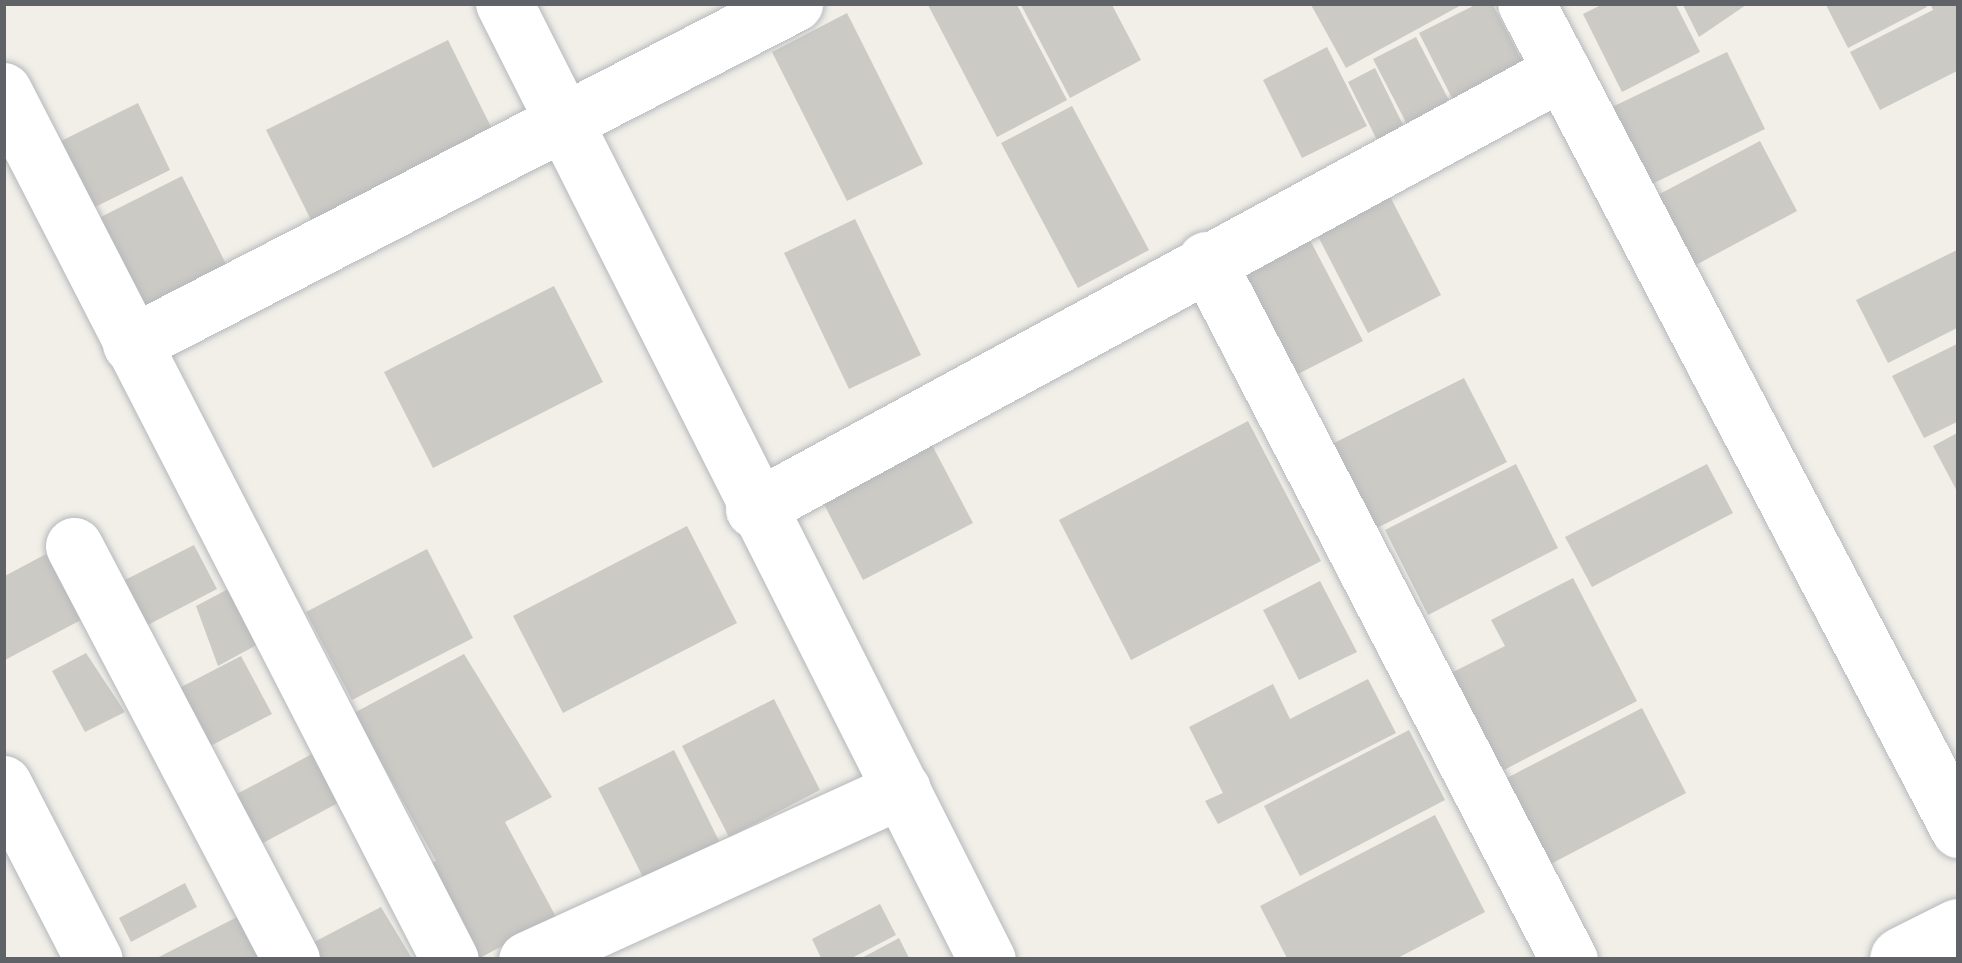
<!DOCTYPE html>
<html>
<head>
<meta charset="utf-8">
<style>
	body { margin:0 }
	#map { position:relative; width:1962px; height:963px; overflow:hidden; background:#f1efe8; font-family:Cabin,sans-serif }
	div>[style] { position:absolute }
	.building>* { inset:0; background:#cccac5 }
	.roads { filter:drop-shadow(0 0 3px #b5b8bc) drop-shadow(0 0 3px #b5b8bc) }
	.minor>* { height:57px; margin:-28.5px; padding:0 28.5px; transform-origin:28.5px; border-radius:28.5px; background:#fff }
	.tertiary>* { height:66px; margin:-33px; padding:0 33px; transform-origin:33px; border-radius:33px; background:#fff }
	span { translate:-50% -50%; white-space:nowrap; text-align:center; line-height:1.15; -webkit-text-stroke:12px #fff; paint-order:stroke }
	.frame { position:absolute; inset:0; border:6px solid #5f6368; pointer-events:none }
</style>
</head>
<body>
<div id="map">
	<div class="building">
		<div style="clip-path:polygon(927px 3px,1016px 3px,1067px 100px,997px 137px)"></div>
		<div style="clip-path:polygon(1020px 3px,1111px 3px,1141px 60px,1070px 98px)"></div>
		<div style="clip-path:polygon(1310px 3px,1465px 3px,1346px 68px)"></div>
		<div style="clip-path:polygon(1479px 3px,1492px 3px,1527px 71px,1456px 106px,1419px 33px)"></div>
		<div style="clip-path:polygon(1605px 3px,1675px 3px,1700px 52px,1622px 92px,1583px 14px)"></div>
		<div style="clip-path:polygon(1682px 3px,1749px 3px,1699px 37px)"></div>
		<div style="clip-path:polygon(1825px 3px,1925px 3px,1927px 7px,1848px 48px)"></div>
		<div style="clip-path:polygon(1930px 3px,1959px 3px,1959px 70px,1880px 110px,1850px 52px,1933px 10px)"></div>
		<div style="clip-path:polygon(847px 13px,923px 164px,847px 201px,772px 52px)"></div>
		<div style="clip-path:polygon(1416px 37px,1453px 108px,1410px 130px,1373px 59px)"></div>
		<div style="clip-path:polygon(448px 40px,492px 129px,311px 220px,266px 130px)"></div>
		<div style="clip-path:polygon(1327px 47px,1367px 126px,1302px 158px,1263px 80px)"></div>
		<div style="clip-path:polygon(1727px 52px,1765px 129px,1648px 186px,1610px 108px)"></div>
		<div style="clip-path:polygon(1375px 68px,1407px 133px,1380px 146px,1348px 82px)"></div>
		<div style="clip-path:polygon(138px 103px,170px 170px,89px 210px,57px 143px)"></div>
		<div style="clip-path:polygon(1072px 106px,1149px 250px,1078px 288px,1001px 143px)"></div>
		<div style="clip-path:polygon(1760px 141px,1797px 211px,1692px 267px,1654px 197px)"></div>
		<div style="clip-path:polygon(182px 176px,228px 268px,140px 313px,93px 221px)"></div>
		<div style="clip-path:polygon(1382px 181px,1441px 295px,1368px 333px,1309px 219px)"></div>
		<div style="clip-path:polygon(855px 219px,921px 355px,849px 389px,784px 253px)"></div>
		<div style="clip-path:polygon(1300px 221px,1363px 341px,1294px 376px,1231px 256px)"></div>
		<div style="clip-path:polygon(1959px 249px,1959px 327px,1888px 363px,1856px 300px)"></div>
		<div style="clip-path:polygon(554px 286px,603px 382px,433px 468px,384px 372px)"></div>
		<div style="clip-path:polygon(1959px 343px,1959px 421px,1924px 438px,1892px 376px)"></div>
		<div style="clip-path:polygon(1464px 378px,1507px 462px,1375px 529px,1332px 444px)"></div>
		<div style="clip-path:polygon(1248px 421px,1321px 561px,1131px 660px,1059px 520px)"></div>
		<div style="clip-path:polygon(921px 424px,973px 523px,863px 580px,812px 481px)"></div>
		<div style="clip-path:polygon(1959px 432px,1959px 495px,1933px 446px)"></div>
		<div style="clip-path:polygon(1516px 464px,1558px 548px,1428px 615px,1385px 530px)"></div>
		<div style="clip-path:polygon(1707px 464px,1733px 513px,1592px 587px,1565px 537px)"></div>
		<div style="clip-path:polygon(687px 526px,737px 623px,563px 713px,513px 616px)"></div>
		<div style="clip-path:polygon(194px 545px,217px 589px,142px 628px,119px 583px)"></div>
		<div style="clip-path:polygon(427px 549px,473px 638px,352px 700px,306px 612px)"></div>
		<div style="clip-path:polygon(46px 554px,81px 620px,3px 661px,3px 577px)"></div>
		<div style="clip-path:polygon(1573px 578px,1637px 701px,1500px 772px,1449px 674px,1505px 646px,1491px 620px)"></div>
		<div style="clip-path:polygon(1320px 581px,1357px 652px,1299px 680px,1263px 610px)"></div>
		<div style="clip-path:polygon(232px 587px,262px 642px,218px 666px,196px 606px)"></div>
		<div style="clip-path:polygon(86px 653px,125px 712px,85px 732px,52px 671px)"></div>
		<div style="clip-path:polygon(464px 654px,552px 797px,505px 822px,556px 917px,476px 960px,421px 868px,436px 861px,354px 713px)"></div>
		<div style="clip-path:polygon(241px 656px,272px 714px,193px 755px,162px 697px)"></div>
		<div style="clip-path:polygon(1368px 679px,1396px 733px,1218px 824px,1205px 801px,1223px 793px,1189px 727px,1273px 684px,1290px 719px)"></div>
		<div style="clip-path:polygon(774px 699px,820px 790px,729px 837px,682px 746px)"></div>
		<div style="clip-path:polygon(1642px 708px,1686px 793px,1545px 867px,1501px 781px)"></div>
		<div style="clip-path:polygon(1409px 730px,1445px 800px,1300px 876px,1264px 806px)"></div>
		<div style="clip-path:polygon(674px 750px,722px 847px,647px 885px,598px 788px)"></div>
		<div style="clip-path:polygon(312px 754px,338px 803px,246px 852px,220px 803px)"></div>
		<div style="clip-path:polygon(1435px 815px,1485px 912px,1394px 960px,1288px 960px,1260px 906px)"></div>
		<div style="clip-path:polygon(185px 883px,197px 907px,131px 942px,119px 918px)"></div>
		<div style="clip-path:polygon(880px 904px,896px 935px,848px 960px,822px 960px,812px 939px)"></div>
		<div style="clip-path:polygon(381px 907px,413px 960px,301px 960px,297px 951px)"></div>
		<div style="clip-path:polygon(243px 914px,267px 960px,153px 960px)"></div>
		<div style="clip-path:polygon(899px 938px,910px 960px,858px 960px)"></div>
	</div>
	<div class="roads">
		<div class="minor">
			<div style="left:504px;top:3px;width:1072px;rotate:63.22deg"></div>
			<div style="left:1526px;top:3px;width:933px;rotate:62.34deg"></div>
			<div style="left:3px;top:91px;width:977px;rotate:62.78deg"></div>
			<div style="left:1206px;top:260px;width:789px;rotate:62.59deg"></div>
			<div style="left:131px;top:344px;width:746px;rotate:-27.22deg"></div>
			<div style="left:754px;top:509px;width:919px;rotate:-28.46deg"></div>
			<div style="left:74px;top:546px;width:467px;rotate:62.3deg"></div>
			<div style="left:3px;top:784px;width:198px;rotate:62.7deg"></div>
			<div style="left:527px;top:960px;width:412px;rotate:-24.5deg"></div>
		</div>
		<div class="tertiary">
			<div style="left:1903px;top:960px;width:63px;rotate:-26.6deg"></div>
		</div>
	</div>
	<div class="frame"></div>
</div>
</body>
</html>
